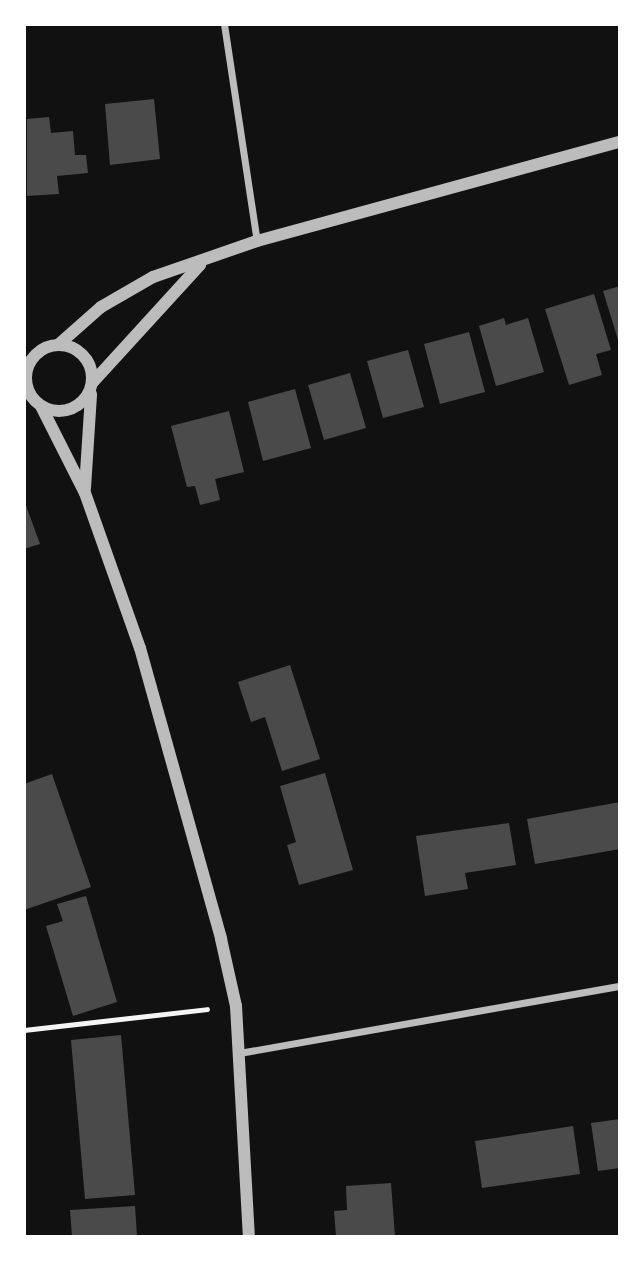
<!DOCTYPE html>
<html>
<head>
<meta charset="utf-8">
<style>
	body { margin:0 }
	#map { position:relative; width:644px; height:1261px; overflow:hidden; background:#111; font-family:"Noto Sans",sans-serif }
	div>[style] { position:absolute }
	.building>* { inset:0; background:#4a4a4a }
	.path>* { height:4.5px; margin:-2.25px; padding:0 2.25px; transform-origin:2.25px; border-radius:2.25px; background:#f5f5f5 }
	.minor>* { height:7px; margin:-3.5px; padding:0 3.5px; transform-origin:3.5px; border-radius:3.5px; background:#bcbcbc }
	.tertiary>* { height:12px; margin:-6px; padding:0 6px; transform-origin:6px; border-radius:6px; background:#bcbcbc }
	.tertiary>.ring { margin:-6px; padding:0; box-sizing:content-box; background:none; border:12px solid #bcbcbc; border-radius:50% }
	span { translate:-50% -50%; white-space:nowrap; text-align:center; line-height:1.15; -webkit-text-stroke:7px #fff; paint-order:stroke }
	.frame { position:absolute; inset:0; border:26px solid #fff; pointer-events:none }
</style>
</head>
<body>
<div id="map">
	<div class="building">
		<div style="clip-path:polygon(154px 99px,160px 159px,110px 165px,105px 104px)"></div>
		<div style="clip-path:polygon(49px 117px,51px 133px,73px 131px,75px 155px,86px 155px,88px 173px,57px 176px,59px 194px,27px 196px,27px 119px)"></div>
		<div style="clip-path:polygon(620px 286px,620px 343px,619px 343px,603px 291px)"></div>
		<div style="clip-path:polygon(594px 294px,611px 350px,596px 354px,602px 375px,569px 385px,545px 309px)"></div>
		<div style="clip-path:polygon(504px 318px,506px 325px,528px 318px,544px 372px,496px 386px,479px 326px)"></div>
		<div style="clip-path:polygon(469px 332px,485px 392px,440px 404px,424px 344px)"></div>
		<div style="clip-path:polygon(408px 350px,424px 407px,383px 418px,367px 361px)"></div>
		<div style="clip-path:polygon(350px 373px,366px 428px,324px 440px,308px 385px)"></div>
		<div style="clip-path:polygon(295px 389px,311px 448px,263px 461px,248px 402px)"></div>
		<div style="clip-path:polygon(229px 411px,244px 472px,215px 479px,220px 500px,200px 505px,195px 486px,187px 487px,171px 426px)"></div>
		<div style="clip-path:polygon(24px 500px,40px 544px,24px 549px)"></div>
		<div style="clip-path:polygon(290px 665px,320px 759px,282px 771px,265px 717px,251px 722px,238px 682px)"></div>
		<div style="clip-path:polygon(325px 773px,353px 870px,299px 885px,287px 845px,296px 842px,280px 786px)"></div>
		<div style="clip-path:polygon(52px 774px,91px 887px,24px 910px,24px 784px)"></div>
		<div style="clip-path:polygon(620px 802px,620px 849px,535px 864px,527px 819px)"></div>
		<div style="clip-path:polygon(509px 823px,516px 865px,465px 873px,468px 889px,425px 896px,416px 836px)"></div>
		<div style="clip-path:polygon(86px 896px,117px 1002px,73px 1016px,46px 926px,63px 921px,57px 904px)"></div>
		<div style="clip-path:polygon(121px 1035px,135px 1195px,85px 1199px,71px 1040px)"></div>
		<div style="clip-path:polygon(620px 1119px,620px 1168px,598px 1171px,591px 1123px)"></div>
		<div style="clip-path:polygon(573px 1126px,580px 1174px,482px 1188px,475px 1141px)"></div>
		<div style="clip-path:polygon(391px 1183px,395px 1236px,336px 1236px,334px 1211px,347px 1210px,346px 1186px)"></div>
		<div style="clip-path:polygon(135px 1206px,137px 1236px,72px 1236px,70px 1210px)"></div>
	</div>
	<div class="path">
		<div style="left:24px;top:1030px;width:184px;rotate:-6.5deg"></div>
	</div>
	<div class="minor">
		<div style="left:224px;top:24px;width:219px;rotate:81.4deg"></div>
		<div style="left:239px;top:1053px;width:387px;rotate:-10deg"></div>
	</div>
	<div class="tertiary">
		<div style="left:58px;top:345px;width:57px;rotate:-41.5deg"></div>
		<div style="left:101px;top:307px;width:60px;rotate:-30deg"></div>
		<div style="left:153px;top:277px;width:110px;rotate:-19.1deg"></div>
		<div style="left:257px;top:241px;width:376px;rotate:-15.3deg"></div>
		<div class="ring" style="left:26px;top:345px;width:54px;height:54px"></div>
		<div style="left:93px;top:382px;width:159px;rotate:-47.6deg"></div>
		<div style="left:42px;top:408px;width:95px;rotate:63.2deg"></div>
		<div style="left:85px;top:493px;width:164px;rotate:70.5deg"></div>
		<div style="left:140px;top:648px;width:302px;rotate:74.4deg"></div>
		<div style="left:221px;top:939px;width:69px;rotate:77.4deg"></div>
		<div style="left:236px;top:1006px;width:230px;rotate:86.8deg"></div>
		<div style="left:85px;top:488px;width:94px;rotate:-86.3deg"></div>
	</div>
	<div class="frame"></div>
</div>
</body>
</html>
